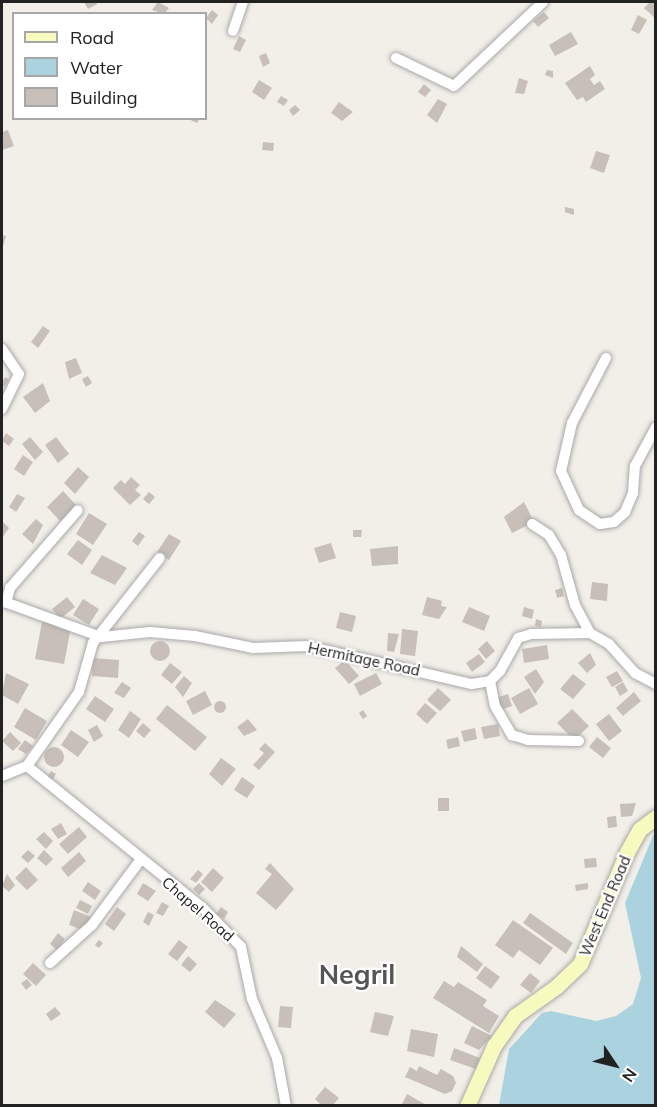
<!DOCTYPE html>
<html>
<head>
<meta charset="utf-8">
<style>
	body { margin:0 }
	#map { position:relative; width:657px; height:1107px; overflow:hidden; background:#f2efe9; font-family:Mulish,sans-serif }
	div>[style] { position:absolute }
	.water>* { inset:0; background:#aad3df }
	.building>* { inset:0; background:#c7bfb8 }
	.round { border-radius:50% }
	.roads { filter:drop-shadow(0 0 2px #a9a9a9) drop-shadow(0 0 2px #a9a9a9) }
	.street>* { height:10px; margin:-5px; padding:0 5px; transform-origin:5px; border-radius:5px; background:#fff }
	.secondary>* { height:15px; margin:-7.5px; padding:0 7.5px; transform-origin:7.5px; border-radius:7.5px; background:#f7fabf }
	span { translate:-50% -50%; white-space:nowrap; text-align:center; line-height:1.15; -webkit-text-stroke:4.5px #fff; paint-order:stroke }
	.street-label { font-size:15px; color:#222 }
	.town-label { font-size:27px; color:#555; font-weight:700 }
	.frame { position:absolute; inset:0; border:3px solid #222; pointer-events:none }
	.legend { position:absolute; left:12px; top:12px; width:195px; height:108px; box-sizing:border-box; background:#fff; border:2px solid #a7a7a7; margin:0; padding:8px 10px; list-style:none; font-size:18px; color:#222 }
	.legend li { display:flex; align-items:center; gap:12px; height:30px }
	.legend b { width:30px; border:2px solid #a7a7a7 }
	.north { position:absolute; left:585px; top:1035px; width:60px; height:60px; -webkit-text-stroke:4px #fff; paint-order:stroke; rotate:125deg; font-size:16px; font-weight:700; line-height:24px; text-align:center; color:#222 }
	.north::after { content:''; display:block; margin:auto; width:21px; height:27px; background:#222; clip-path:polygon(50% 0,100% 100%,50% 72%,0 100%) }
</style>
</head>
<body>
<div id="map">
	<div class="water">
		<div style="clip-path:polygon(655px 831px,655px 1105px,499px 1105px,509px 1049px,542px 1013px,551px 1011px,596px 1021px,616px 1016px,633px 1004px,641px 978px,625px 903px)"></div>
	</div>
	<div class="building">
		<div style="clip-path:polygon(84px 2px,96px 2px,97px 4px,88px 9px)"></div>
		<div style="clip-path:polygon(158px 2px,169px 8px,164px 14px,152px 10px)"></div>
		<div style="clip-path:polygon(650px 2px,656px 2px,656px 19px,644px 8px)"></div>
		<div style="clip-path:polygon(212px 10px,218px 15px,212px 24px,206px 18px)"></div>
		<div style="clip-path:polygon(544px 12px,549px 18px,538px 27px,533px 21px)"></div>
		<div style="clip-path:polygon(638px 15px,647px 20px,639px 34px,631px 30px)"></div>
		<div style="clip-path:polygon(571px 32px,578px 44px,555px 56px,549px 45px)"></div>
		<div style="clip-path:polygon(239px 36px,246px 40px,240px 52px,233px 49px)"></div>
		<div style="clip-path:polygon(266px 53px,270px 63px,263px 67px,259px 56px)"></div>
		<div style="clip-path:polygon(590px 66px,595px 75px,590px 79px,594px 85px,600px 81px,605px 89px,586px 102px,583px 97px,577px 100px,565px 83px)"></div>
		<div style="clip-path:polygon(547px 70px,553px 71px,553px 78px,545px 75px)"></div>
		<div style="clip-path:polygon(519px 78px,528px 81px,524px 94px,515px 93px)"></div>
		<div style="clip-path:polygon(259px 80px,272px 88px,264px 100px,252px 92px)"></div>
		<div style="clip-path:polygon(424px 84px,431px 90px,425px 97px,418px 92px)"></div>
		<div style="clip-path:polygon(281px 96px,288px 100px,284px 106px,277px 102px)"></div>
		<div style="clip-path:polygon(438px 99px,447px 104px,437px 123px,427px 115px)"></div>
		<div style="clip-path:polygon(339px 102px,353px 112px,342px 121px,331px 113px)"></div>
		<div style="clip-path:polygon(295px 105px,300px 110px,293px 116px,289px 110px)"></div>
		<div style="clip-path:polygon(186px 118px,200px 118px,197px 123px)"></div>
		<div style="clip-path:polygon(8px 130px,14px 146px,2px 150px,2px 132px)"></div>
		<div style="clip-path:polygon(263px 142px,274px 143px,273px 151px,262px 150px)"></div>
		<div style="clip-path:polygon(596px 151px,610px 155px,604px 173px,590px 168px)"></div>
		<div style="clip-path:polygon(565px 207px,574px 209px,574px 215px,565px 212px)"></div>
		<div style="clip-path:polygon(2px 235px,6px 236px,2px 250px)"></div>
		<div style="clip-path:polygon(43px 326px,50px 331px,38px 348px,31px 342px)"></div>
		<div style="clip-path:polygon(76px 358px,82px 373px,69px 379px,65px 362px)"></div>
		<div style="clip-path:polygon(88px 376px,92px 383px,86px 387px,82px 379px)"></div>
		<div style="clip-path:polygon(5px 377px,9px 380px,4px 387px,2px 382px)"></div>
		<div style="clip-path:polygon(43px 383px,50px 401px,35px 413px,23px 397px)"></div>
		<div style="clip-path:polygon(6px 433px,14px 439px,9px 446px,2px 441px)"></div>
		<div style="clip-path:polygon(30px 437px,43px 452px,35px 460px,22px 444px)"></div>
		<div style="clip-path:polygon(56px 437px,69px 454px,58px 463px,45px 445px)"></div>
		<div style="clip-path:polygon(23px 455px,33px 462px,24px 476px,14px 469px)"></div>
		<div style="clip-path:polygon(78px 467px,89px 477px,75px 494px,64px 483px)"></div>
		<div style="clip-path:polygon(131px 477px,140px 485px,135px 490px,141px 495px,130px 505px,113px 488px,121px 480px,125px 484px)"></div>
		<div style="clip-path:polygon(63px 491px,77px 506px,60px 521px,47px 507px)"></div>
		<div style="clip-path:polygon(149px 492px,155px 497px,149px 504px,143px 499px)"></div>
		<div style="clip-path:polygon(17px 494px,25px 498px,16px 512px,9px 507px)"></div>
		<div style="clip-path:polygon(524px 502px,534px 522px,512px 533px,504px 517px)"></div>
		<div style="clip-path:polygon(89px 513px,107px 524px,93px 545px,76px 534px)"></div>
		<div style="clip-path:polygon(36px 519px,43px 525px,33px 544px,22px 534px)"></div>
		<div style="clip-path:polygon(2px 521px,9px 528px,2px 538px)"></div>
		<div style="clip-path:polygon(353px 530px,362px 530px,361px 537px,353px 537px)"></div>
		<div style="clip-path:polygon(139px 532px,145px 536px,138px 546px,132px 541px)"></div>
		<div style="clip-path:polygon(169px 534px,181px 541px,169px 560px,157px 552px)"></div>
		<div style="clip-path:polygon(78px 540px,92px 550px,82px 565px,67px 554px)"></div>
		<div style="clip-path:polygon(331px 543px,336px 558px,319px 563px,314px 548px)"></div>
		<div style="clip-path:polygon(398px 546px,398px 564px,372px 566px,370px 549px)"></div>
		<div style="clip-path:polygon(102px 555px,127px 568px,115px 585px,90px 573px)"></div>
		<div style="clip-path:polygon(592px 582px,608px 584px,607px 601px,590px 599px)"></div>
		<div style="clip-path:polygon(562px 588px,564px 596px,557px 598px,555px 590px)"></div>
		<div style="clip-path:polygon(67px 597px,75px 607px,60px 619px,52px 609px)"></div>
		<div style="clip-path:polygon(427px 597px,442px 601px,441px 606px,447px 607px,439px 619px,422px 615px)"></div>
		<div style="clip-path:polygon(83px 599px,99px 609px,89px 625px,73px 615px)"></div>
		<div style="clip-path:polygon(469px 607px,490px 616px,484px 631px,462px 622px)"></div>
		<div style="clip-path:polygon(524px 607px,534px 610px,532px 619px,522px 616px)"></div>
		<div style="clip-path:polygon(340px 612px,356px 616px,352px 632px,336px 628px)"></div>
		<div style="clip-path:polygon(536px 619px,542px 621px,541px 627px,535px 626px)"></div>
		<div style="clip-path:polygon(42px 622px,71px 627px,64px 664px,35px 659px)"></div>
		<div style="clip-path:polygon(402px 629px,418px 631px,415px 656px,400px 654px)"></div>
		<div style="clip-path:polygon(388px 633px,399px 634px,394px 652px,387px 651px)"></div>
		<div class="round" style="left:150px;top:641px;width:20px;height:20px"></div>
		<div style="clip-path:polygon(487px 641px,495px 651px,486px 659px,478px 649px)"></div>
		<div style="clip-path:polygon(547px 645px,549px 659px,524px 663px,522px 649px)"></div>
		<div style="clip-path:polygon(590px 653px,596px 665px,587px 673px,578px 663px)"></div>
		<div style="clip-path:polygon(479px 654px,485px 662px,472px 672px,466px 663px)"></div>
		<div style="clip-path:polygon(93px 658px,119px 660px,118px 678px,92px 676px)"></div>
		<div style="clip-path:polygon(345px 660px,359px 676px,349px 684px,335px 668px)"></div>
		<div style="clip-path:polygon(170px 663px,182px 672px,172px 684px,161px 675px)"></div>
		<div style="clip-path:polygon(536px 669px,544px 682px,535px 694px,524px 677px)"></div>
		<div style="clip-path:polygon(617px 671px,623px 681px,612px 687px,606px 677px)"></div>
		<div style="clip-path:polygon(6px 673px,29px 684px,18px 704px,2px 695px)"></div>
		<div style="clip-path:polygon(376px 673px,382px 684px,360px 696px,354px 684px)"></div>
		<div style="clip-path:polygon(573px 674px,586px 684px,573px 699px,560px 689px)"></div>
		<div style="clip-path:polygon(184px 676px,192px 683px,183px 697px,175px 687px)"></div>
		<div style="clip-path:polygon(122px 682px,131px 688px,124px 698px,114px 693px)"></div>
		<div style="clip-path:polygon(623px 682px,628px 691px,620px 696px,615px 687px)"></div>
		<div style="clip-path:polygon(438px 688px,451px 700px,440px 711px,427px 700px)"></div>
		<div style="clip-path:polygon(529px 688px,538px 704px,520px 714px,511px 698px)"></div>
		<div style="clip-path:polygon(205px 691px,212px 705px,193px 715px,186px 701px)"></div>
		<div style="clip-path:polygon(634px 692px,641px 701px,623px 716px,616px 708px)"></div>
		<div style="clip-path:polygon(508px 694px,512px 706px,500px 710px,496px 698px)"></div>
		<div style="clip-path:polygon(95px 696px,114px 709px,105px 722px,86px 709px)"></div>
		<div class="round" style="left:214px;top:701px;width:12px;height:12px"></div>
		<div style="clip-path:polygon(425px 703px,437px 713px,427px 724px,416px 714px)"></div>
		<div style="clip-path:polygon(167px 705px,207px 737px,195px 751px,156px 719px)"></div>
		<div style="clip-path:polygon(25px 708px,47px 721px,36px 740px,14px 727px)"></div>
		<div style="clip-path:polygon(572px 709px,589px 726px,574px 740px,557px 723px)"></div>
		<div style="clip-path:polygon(363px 710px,367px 716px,363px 719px,359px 713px)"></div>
		<div style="clip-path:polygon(130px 711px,141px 719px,129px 738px,118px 730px)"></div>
		<div style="clip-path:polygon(609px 714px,622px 731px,609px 741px,596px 724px)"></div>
		<div style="clip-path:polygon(248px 719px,257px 730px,244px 736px,237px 727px)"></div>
		<div style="clip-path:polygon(143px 723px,151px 730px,144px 738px,136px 731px)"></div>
		<div style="clip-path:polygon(498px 724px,500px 736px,484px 739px,481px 727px)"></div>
		<div style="clip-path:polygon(97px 725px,103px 736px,94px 742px,88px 730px)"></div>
		<div style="clip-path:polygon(475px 728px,477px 739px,464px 742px,461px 731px)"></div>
		<div style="clip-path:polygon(71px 730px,89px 742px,78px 757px,61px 745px)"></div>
		<div style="clip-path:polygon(10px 732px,21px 743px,13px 751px,2px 741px)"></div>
		<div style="clip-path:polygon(458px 737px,460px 746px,448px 749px,446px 740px)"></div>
		<div style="clip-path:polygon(597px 737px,611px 748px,603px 758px,589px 747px)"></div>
		<div style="clip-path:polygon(25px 740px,33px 746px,26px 754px,18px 749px)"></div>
		<div style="clip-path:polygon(265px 743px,275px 752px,259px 770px,253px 765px,264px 753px,259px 749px)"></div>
		<div class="round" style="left:44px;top:747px;width:20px;height:20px"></div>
		<div style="clip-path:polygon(221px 758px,236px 769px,222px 786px,209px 774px)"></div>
		<div style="clip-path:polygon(51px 771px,56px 774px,51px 782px,46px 779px)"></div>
		<div style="clip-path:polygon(242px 777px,255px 786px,247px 798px,234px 790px)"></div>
		<div style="clip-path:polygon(438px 798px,449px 798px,449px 811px,438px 811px)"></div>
		<div style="clip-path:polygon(636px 803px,632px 816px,621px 817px,620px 804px)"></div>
		<div style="clip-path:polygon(616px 816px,617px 827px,608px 828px,607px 817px)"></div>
		<div style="clip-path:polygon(61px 823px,67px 834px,58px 839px,51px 829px)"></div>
		<div style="clip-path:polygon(79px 827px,87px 837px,68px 854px,59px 844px)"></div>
		<div style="clip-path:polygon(44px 832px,53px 841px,46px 849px,36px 839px)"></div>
		<div style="clip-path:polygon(28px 850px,35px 856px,28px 863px,21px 857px)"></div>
		<div style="clip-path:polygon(44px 850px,53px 859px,46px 866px,37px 858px)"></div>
		<div style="clip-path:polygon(79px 852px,86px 861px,68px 877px,61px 868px)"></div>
		<div style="clip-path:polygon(596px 858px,597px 867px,585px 868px,584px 859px)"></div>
		<div style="clip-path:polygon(270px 863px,294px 889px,276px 910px,256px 893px,272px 874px,265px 869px)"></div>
		<div style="clip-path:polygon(26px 867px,38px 880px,27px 890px,15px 878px)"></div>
		<div style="clip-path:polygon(213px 868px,224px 878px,212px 892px,201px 882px)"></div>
		<div style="clip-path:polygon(198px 870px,203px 874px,196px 883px,190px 879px)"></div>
		<div style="clip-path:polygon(7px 874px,15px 885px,9px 892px,2px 886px)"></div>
		<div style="clip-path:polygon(88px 882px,101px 891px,95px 900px,82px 891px)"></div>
		<div style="clip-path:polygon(143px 883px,156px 891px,148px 901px,137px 894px)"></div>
		<div style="clip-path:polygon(199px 883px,205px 889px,199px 895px,193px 889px)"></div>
		<div style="clip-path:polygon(588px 883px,588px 889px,576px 891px,575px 885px)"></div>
		<div style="clip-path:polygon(80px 900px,92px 906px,88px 914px,76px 908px)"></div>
		<div style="clip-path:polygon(162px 902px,169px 906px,163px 916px,156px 913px)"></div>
		<div style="clip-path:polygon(117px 907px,126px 914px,114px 931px,105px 924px)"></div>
		<div style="clip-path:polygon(221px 907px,228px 912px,224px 919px,216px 914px)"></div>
		<div style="clip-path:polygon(74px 910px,91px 917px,86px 931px,69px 925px)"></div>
		<div style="clip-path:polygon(148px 912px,154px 915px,149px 926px,143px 922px)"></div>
		<div style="clip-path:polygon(530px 913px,573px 943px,566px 954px,523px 923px)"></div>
		<div style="clip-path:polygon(513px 920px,553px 948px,540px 965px,519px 950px,513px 958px,495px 945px)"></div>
		<div style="clip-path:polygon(58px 933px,65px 939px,57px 950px,50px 944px)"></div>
		<div style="clip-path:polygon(99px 940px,103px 943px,99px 948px,95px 945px)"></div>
		<div style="clip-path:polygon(179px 940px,188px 947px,177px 961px,168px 954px)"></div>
		<div style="clip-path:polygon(461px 946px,483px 964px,477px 972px,457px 957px)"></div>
		<div style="clip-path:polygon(188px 956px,197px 964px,190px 972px,181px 965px)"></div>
		<div style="clip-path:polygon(33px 963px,46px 975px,36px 986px,23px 974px)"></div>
		<div style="clip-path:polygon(485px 966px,500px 977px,491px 989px,476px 978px)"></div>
		<div style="clip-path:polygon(530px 973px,540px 981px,531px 993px,520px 985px)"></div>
		<div style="clip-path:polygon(27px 979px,32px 985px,26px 990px,21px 983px)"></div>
		<div style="clip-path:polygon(444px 981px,454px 987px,458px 982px,487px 1000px,483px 1006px,499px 1016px,489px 1033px,433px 998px)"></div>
		<div style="clip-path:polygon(215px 1000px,236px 1014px,224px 1028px,205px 1012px)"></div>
		<div style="clip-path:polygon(280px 1006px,293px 1007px,291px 1028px,278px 1027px)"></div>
		<div style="clip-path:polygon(55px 1007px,61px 1014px,51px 1021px,46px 1014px)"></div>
		<div style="clip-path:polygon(375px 1012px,394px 1016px,388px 1036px,370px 1032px)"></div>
		<div style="clip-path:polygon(472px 1026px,492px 1036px,479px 1050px,464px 1043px)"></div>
		<div style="clip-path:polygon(411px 1029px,438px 1034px,434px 1057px,407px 1051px)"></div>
		<div style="clip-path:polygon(454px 1048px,480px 1058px,476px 1069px,450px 1060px)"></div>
		<div style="clip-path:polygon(419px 1066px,437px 1075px,441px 1069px,453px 1076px,456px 1083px,452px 1091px,445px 1094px,405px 1077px,410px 1067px,417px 1071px)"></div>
		<div style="clip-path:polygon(325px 1087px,339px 1098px,332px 1106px,322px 1106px,315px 1099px)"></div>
		<div style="clip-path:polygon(407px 1094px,428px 1106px,401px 1106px)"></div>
	</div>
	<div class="roads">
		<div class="street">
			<div style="left:233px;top:31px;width:31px;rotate:-71deg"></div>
			<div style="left:396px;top:58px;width:64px;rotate:25.8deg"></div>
			<div style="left:454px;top:86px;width:122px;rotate:-43.3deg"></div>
			<div style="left:2px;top:349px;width:30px;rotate:56deg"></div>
			<div style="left:19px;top:374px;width:39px;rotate:116deg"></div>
			<div style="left:606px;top:358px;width:73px;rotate:117.6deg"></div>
			<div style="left:572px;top:423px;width:49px;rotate:102.9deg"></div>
			<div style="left:561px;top:471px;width:43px;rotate:65.2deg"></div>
			<div style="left:579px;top:510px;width:25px;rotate:34deg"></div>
			<div style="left:600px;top:524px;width:14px;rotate:-8deg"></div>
			<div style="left:614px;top:522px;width:15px;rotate:-42deg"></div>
			<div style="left:625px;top:512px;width:21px;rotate:-67deg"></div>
			<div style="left:633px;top:493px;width:27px;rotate:-86deg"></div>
			<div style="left:635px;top:466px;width:44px;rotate:-61.7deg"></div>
			<div style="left:532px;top:524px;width:20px;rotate:33deg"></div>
			<div style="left:549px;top:535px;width:23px;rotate:59deg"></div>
			<div style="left:561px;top:555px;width:52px;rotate:74.4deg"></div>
			<div style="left:575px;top:605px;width:32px;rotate:62deg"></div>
			<div style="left:2px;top:601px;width:105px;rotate:20deg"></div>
			<div style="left:101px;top:637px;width:49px;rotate:-5.8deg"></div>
			<div style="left:150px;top:632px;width:45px;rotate:5.1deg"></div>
			<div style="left:195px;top:636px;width:59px;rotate:11.7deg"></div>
			<div style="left:253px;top:648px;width:54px;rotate:-2.1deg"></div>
			<div style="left:307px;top:646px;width:169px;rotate:13deg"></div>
			<div style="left:472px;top:684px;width:18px;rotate:-9deg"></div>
			<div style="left:490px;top:681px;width:14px;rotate:-45deg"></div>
			<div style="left:500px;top:671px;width:38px;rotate:-61deg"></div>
			<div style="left:518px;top:638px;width:14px;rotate:-17deg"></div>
			<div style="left:531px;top:634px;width:59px;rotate:-1deg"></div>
			<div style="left:590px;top:633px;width:22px;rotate:30deg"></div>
			<div style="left:609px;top:644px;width:39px;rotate:48deg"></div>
			<div style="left:635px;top:673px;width:24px;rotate:28deg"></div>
			<div style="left:6px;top:603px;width:16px;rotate:-75deg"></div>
			<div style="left:10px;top:588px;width:103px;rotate:-48.9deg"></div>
			<div style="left:490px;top:681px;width:25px;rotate:79deg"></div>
			<div style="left:495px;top:706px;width:34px;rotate:60deg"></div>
			<div style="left:512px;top:735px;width:17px;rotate:17deg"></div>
			<div style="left:528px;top:740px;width:51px;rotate:1.1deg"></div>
			<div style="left:27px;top:766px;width:225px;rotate:38.9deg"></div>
			<div style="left:202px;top:907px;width:56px;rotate:45.7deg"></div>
			<div style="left:241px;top:947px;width:53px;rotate:78.1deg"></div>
			<div style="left:252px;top:999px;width:64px;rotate:67deg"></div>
			<div style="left:277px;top:1058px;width:49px;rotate:79.4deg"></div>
			<div style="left:2px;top:776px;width:27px;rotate:-22deg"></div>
			<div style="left:27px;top:766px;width:90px;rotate:-54.9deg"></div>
			<div style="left:79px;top:692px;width:51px;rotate:-74.1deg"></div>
			<div style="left:93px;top:643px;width:108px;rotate:-51.8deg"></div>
			<div style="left:50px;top:963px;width:57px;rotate:-42.1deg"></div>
			<div style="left:92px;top:925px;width:82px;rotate:-53.4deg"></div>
		</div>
		<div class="secondary">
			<div style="left:467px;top:1106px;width:66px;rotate:-65.8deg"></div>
			<div style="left:494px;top:1046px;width:37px;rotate:-55deg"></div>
			<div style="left:515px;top:1016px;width:52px;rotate:-35.5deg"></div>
			<div style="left:557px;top:986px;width:32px;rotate:-44deg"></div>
			<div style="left:580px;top:964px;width:121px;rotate:-67.2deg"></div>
			<div style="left:627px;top:852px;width:26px;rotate:-61deg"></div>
			<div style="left:640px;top:829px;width:20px;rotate:-37deg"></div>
		</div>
	</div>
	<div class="street-label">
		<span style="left:364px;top:659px;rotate:12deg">Hermitage Road</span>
		<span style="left:605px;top:906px;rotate:-67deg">West End Road</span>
		<span style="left:198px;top:909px;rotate:41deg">Chapel Road</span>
	</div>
	<div class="town-label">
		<span style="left:357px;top:975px">Negril</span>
	</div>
	<div class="frame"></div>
	<ul class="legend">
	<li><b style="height:8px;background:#f7fabf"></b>Road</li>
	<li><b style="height:16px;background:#aad3df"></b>Water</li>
	<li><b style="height:16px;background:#c7bfb8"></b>Building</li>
	</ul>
	<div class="north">N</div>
</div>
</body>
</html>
